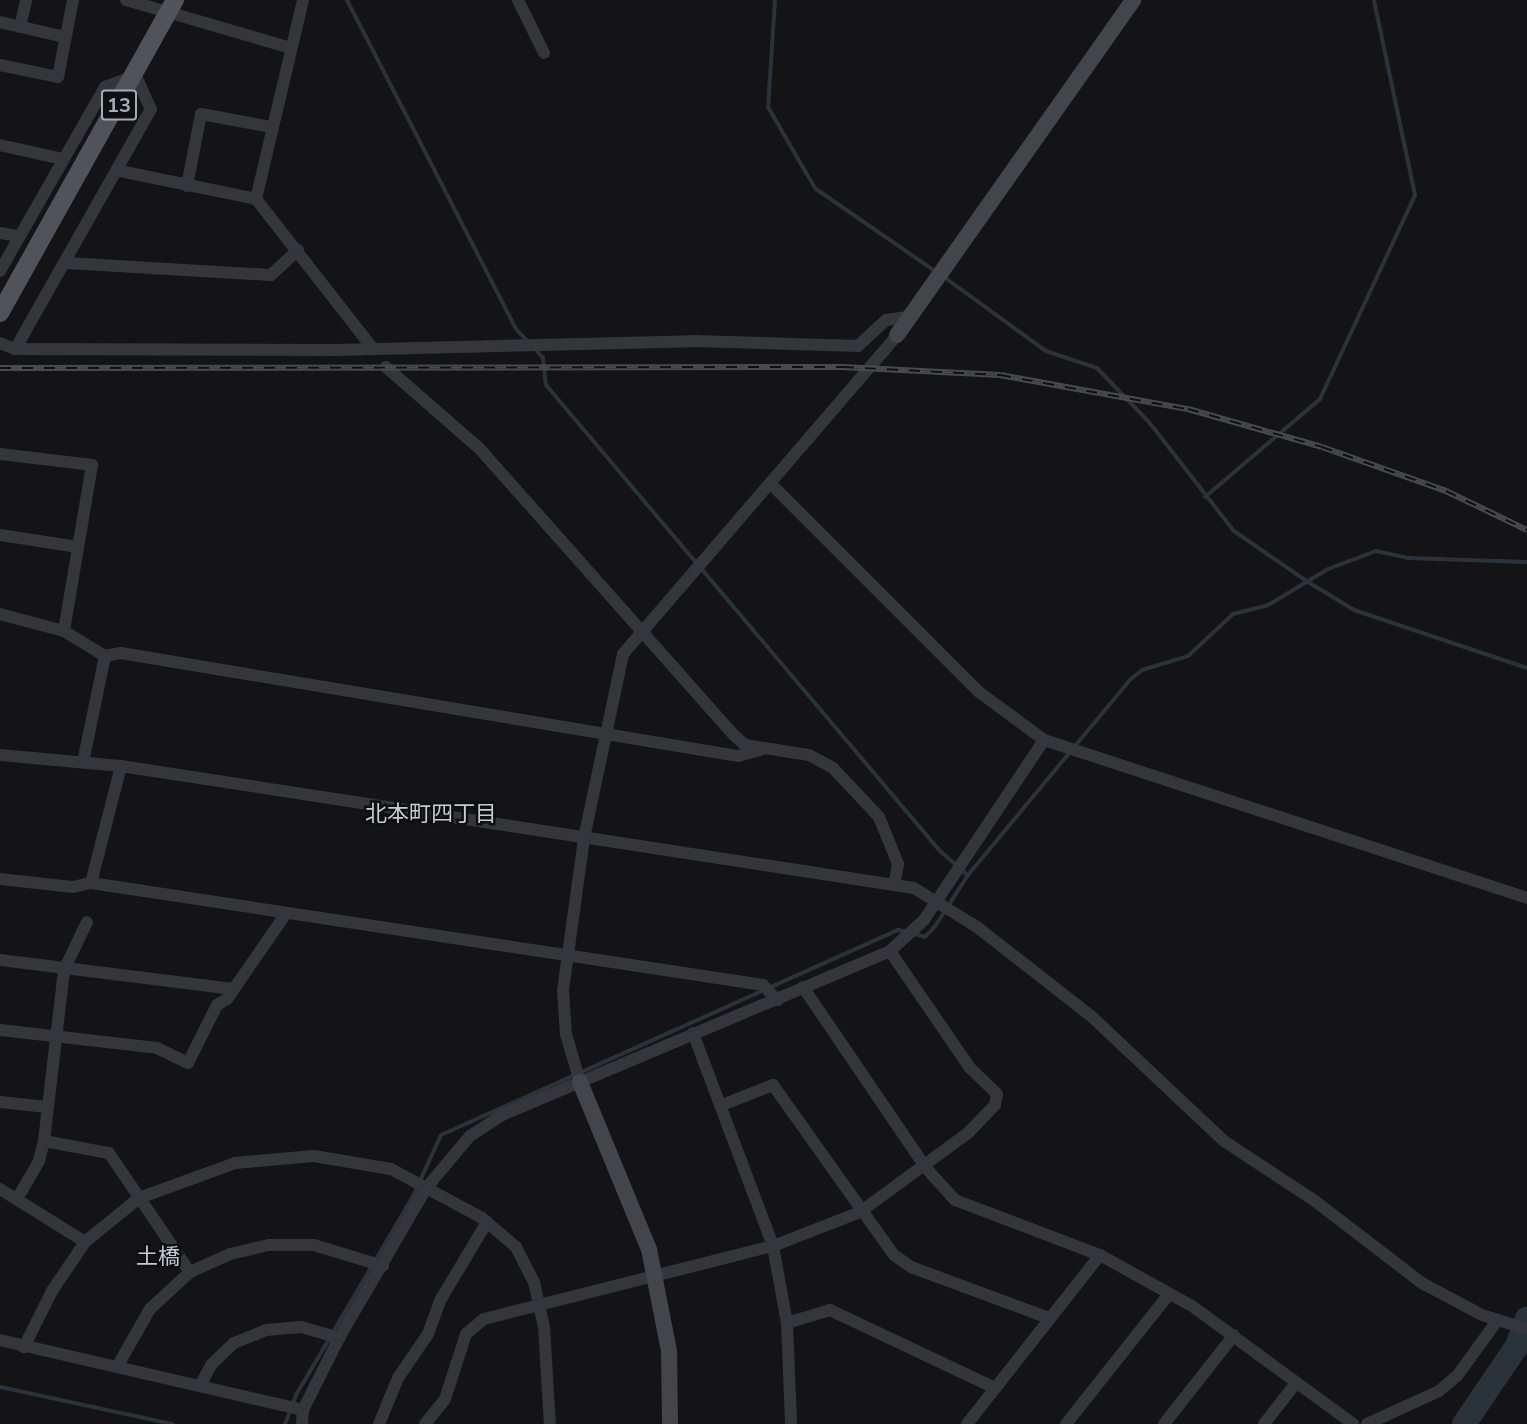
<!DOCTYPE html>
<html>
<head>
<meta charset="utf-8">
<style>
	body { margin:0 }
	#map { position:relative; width:1527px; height:1424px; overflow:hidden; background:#141416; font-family:"Nunito Sans","Noto Sans JP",sans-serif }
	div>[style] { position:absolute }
	.stream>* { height:4px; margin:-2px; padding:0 2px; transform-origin:2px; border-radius:2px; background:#2a333a }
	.river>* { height:24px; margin:-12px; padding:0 12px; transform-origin:12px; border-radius:12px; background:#2a333a }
	.street>* { height:12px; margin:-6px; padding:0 6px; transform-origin:6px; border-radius:6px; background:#35363b }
	.secondary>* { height:16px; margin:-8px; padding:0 8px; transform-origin:8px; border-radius:8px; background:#43454b }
	.primary>* { height:18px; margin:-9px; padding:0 9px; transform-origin:9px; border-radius:9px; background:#51535a }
	.rail>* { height:6px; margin-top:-3px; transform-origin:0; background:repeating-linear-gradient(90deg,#0f0f11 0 11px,#484a50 0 22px); box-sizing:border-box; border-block:2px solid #484a50 }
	span { translate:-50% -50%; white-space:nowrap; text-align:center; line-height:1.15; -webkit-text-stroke:5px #0f0f11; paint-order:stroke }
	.shield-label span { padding:2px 4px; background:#0f0f11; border:2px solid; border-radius:4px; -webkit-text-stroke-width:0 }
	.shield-label { font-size:20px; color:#a6abb6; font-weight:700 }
	.neighbourhood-label { font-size:22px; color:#c7cad2 }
</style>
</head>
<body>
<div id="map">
	<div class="stream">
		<div style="left:347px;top:0;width:370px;rotate:62.8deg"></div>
		<div style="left:516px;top:329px;width:16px;rotate:47deg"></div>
		<div style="left:775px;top:0;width:107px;rotate:93.7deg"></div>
		<div style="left:768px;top:107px;width:74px;rotate:60deg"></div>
		<div style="left:805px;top:171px;width:21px;rotate:59deg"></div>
		<div style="left:816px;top:189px;width:145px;rotate:34.6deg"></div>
		<div style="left:944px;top:277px;width:126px;rotate:36deg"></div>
		<div style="left:1046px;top:351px;width:54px;rotate:18.4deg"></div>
		<div style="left:1097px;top:368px;width:75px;rotate:46.1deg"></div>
		<div style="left:1149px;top:422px;width:138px;rotate:52.1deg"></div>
		<div style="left:1234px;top:531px;width:90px;rotate:34.6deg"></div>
		<div style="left:1308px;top:582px;width:54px;rotate:31.3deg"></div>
		<div style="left:1354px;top:610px;width:182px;rotate:18.5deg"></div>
		<div style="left:535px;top:349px;width:12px;rotate:48deg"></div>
		<div style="left:543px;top:358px;width:27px;rotate:84deg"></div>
		<div style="left:546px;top:385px;width:610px;rotate:49.79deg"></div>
		<div style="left:940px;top:851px;width:37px;rotate:41deg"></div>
		<div style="left:1205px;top:497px;width:151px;rotate:-40.4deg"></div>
		<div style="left:1320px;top:399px;width:225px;rotate:-65deg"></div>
		<div style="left:1415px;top:195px;width:199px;rotate:-101.9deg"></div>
		<div style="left:915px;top:934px;width:10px;rotate:17deg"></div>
		<div style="left:925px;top:937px;width:16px;rotate:-47deg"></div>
		<div style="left:936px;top:925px;width:59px;rotate:-57.4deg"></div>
		<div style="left:968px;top:875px;width:255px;rotate:-50.3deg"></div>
		<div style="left:1131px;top:679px;width:14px;rotate:-39deg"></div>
		<div style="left:1142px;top:670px;width:48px;rotate:-16.9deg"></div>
		<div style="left:1188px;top:656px;width:62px;rotate:-43deg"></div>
		<div style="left:1233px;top:614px;width:36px;rotate:-14deg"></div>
		<div style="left:1268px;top:605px;width:70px;rotate:-31deg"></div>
		<div style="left:1328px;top:569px;width:51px;rotate:-20.6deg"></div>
		<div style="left:1376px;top:551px;width:33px;rotate:12deg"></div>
		<div style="left:1408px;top:558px;width:119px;rotate:1.9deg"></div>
		<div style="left:0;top:1387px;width:177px;rotate:12.1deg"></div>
		<div style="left:285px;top:1424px;width:31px;rotate:-69deg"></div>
		<div style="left:296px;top:1395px;width:231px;rotate:-59.5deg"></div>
		<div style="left:413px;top:1196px;width:67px;rotate:-65.3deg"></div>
		<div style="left:441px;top:1135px;width:501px;rotate:-24.16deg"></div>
		<div style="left:898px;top:930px;width:9px;rotate:13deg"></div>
	</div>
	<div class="river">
		<div style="left:1464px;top:1424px;width:94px;rotate:-55.8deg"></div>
		<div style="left:1517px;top:1346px;width:29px;rotate:-70deg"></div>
	</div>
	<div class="street">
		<div style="left:126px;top:0;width:169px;rotate:16.2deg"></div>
		<div style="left:518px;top:0;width:59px;rotate:63.9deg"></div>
		<div style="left:0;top:22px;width:67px;rotate:13deg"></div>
		<div style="left:20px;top:27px;width:28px;rotate:-77deg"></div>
		<div style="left:0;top:65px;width:59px;rotate:11.7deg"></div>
		<div style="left:58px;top:77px;width:78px;rotate:-79deg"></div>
		<div style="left:0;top:145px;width:65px;rotate:12.5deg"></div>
		<div style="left:120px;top:171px;width:139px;rotate:11.6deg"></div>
		<div style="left:256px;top:199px;width:185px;rotate:52deg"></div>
		<div style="left:187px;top:186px;width:73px;rotate:-79deg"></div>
		<div style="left:201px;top:114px;width:71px;rotate:10.5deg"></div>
		<div style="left:256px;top:199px;width:204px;rotate:-76.7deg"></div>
		<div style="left:0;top:233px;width:18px;rotate:9deg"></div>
		<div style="left:67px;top:263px;width:204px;rotate:3.4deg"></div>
		<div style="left:271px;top:275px;width:37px;rotate:-43deg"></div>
		<div style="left:0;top:271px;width:212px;rotate:-60.3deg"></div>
		<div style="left:105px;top:87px;width:33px;rotate:-20deg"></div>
		<div style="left:136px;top:76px;width:36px;rotate:66deg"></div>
		<div style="left:151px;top:109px;width:276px;rotate:119.5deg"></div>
		<div style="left:15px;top:349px;width:320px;rotate:0.2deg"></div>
		<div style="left:335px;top:350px;width:358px;rotate:-1.4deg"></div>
		<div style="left:693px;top:341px;width:165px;rotate:1.7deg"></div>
		<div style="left:858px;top:346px;width:38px;rotate:-43deg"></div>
		<div style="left:886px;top:320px;width:27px;rotate:-8deg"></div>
		<div style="left:0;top:343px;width:16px;rotate:22deg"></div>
		<div style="left:386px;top:367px;width:123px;rotate:41.1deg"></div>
		<div style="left:479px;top:448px;width:385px;rotate:48.4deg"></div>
		<div style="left:735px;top:736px;width:13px;rotate:42deg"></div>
		<div style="left:745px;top:745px;width:65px;rotate:8.9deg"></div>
		<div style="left:809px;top:755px;width:27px;rotate:28deg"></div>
		<div style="left:833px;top:768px;width:67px;rotate:46.8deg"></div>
		<div style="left:879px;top:817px;width:51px;rotate:68deg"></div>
		<div style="left:898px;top:864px;width:17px;rotate:100deg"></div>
		<div style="left:0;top:454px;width:93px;rotate:6.8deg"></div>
		<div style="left:92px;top:465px;width:168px;rotate:99.6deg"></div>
		<div style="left:64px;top:631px;width:48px;rotate:31.4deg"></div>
		<div style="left:105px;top:656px;width:108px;rotate:101.7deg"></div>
		<div style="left:772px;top:485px;width:293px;rotate:45deg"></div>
		<div style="left:979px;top:692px;width:81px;rotate:36.4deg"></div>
		<div style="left:1044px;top:740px;width:508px;rotate:18.11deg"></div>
		<div style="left:0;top:535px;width:79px;rotate:8.7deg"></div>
		<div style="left:0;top:614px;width:66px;rotate:14.9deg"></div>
		<div style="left:105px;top:656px;width:16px;rotate:-11deg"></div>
		<div style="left:121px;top:653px;width:626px;rotate:9.48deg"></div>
		<div style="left:738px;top:756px;width:24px;rotate:-15deg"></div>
		<div style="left:0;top:755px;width:121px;rotate:5.2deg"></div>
		<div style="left:121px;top:766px;width:802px;rotate:8.75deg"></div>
		<div style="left:914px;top:888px;width:74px;rotate:31.8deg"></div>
		<div style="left:977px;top:927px;width:145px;rotate:38deg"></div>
		<div style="left:1091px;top:1016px;width:183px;rotate:43.2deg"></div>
		<div style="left:1224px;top:1141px;width:109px;rotate:33.4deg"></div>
		<div style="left:1315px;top:1201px;width:135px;rotate:37.5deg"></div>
		<div style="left:1422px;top:1283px;width:68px;rotate:28.1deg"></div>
		<div style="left:1482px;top:1315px;width:47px;rotate:17.3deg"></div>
		<div style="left:0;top:879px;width:73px;rotate:6.3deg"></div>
		<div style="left:73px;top:887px;width:18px;rotate:-13deg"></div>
		<div style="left:91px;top:883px;width:680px;rotate:8.63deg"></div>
		<div style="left:763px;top:985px;width:21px;rotate:47deg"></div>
		<div style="left:91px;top:883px;width:121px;rotate:-75.6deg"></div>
		<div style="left:0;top:960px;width:235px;rotate:7.1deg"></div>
		<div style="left:803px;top:987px;width:219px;rotate:55.8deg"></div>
		<div style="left:926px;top:1168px;width:43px;rotate:47.8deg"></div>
		<div style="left:955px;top:1200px;width:155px;rotate:20.8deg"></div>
		<div style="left:1100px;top:1255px;width:105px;rotate:29deg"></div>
		<div style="left:1192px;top:1306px;width:200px;rotate:36.2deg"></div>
		<div style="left:0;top:1030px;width:158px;rotate:6.5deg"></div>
		<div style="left:157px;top:1048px;width:34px;rotate:26deg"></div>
		<div style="left:188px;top:1063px;width:65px;rotate:-63.4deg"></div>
		<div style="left:217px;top:1005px;width:12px;rotate:-31deg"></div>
		<div style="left:227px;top:999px;width:102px;rotate:-55.4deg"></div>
		<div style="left:693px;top:1033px;width:228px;rotate:69.4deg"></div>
		<div style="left:773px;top:1246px;width:78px;rotate:79.7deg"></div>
		<div style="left:787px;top:1323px;width:101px;rotate:87.7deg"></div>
		<div style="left:580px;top:1082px;width:50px;rotate:-106.3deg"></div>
		<div style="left:566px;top:1034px;width:44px;rotate:-93.9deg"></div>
		<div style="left:563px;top:990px;width:153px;rotate:-82.1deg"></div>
		<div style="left:584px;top:838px;width:188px;rotate:-78deg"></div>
		<div style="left:623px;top:654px;width:421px;rotate:-49.3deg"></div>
		<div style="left:0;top:1102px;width:47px;rotate:6.1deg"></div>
		<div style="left:722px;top:1105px;width:55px;rotate:-21.4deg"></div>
		<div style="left:773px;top:1085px;width:209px;rotate:54.6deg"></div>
		<div style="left:894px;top:1255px;width:21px;rotate:35deg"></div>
		<div style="left:911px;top:1267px;width:147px;rotate:20.3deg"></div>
		<div style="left:44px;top:1141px;width:172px;rotate:-83.3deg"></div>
		<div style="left:64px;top:970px;width:53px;rotate:-64.4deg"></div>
		<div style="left:0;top:1189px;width:100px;rotate:31.9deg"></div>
		<div style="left:85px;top:1242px;width:59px;rotate:124deg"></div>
		<div style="left:52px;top:1291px;width:63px;rotate:116.6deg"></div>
		<div style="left:17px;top:1199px;width:44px;rotate:-59.9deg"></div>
		<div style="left:39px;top:1161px;width:21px;rotate:-76deg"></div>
		<div style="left:44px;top:1141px;width:66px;rotate:10.5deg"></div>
		<div style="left:109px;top:1153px;width:144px;rotate:55.8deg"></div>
		<div style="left:85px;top:1242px;width:70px;rotate:-39.2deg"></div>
		<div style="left:139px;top:1198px;width:102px;rotate:-20deg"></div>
		<div style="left:235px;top:1163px;width:79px;rotate:-5.1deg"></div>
		<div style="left:314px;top:1156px;width:78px;rotate:9.6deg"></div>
		<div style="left:391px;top:1169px;width:103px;rotate:28.3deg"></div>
		<div style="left:482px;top:1218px;width:45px;rotate:40.5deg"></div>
		<div style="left:516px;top:1247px;width:39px;rotate:63deg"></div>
		<div style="left:534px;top:1282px;width:46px;rotate:77.5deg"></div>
		<div style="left:544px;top:1327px;width:97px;rotate:86.5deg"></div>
		<div style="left:787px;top:1323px;width:45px;rotate:-16.8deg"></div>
		<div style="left:830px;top:1310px;width:183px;rotate:25.3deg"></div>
		<div style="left:0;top:1340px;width:311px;rotate:13deg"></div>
		<div style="left:117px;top:1367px;width:67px;rotate:-60.4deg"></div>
		<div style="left:150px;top:1309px;width:54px;rotate:-42.8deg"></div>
		<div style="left:190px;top:1272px;width:44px;rotate:-24.2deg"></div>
		<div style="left:230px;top:1254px;width:40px;rotate:-13deg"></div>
		<div style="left:269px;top:1245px;width:45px"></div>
		<div style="left:314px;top:1245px;width:72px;rotate:16.9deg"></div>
		<div style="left:201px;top:1384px;width:21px;rotate:-62deg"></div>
		<div style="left:211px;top:1365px;width:32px;rotate:-44deg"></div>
		<div style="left:234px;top:1343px;width:35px;rotate:-22deg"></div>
		<div style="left:266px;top:1330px;width:35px;rotate:-5deg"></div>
		<div style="left:301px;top:1327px;width:40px;rotate:16deg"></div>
		<div style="left:302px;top:1424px;width:14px;rotate:-86deg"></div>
		<div style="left:303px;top:1410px;width:80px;rotate:-63.4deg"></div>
		<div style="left:339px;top:1338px;width:175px;rotate:-59.8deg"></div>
		<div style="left:427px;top:1187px;width:67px;rotate:-49.9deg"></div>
		<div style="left:470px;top:1136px;width:38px;rotate:-33deg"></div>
		<div style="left:502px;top:1115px;width:421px;rotate:-22.9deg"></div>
		<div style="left:890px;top:951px;width:46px;rotate:-42.4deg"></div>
		<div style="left:924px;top:920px;width:216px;rotate:-56.3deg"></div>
		<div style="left:379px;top:1424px;width:50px;rotate:-67.6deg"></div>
		<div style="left:398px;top:1378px;width:53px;rotate:-55.7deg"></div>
		<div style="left:428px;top:1334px;width:37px;rotate:-70deg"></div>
		<div style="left:441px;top:1299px;width:90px;rotate:-59.1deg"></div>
		<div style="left:425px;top:1424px;width:32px;rotate:-51deg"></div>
		<div style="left:445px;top:1399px;width:68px;rotate:-72.1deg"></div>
		<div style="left:466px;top:1334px;width:23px;rotate:-40deg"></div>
		<div style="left:484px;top:1319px;width:298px;rotate:-14.2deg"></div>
		<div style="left:773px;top:1246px;width:93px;rotate:-21.3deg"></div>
		<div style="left:860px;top:1212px;width:134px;rotate:-36.2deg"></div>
		<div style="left:968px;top:1133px;width:39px;rotate:-46deg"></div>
		<div style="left:995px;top:1105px;width:11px;rotate:-80deg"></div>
		<div style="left:997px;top:1094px;width:37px;rotate:-136deg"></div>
		<div style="left:970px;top:1068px;width:142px;rotate:-124.4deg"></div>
		<div style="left:967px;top:1424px;width:215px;rotate:-51.8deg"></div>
		<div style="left:1066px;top:1424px;width:166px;rotate:-51.6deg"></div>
		<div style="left:1164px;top:1424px;width:113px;rotate:-51.8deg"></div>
		<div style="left:1264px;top:1424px;width:52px;rotate:-52deg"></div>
		<div style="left:1367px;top:1424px;width:79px;rotate:-24.6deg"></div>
		<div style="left:1439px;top:1391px;width:23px;rotate:-40deg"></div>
		<div style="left:1457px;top:1376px;width:68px;rotate:-54deg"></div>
	</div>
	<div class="secondary">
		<div style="left:897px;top:335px;width:410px;rotate:-54.8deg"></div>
		<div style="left:580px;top:1082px;width:181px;rotate:67.6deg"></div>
		<div style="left:649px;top:1249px;width:104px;rotate:78.9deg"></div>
		<div style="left:669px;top:1351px;width:73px;rotate:89.2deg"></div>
	</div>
	<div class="primary">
		<div style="left:0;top:313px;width:359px;rotate:-60.8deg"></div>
	</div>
	<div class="rail">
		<div style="left:0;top:368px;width:843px;rotate:-0.07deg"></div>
		<div style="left:843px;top:367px;width:157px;rotate:2.9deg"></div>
		<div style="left:1000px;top:375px;width:191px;rotate:10.3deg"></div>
		<div style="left:1188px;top:409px;width:139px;rotate:15.8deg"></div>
		<div style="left:1322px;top:447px;width:132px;rotate:19.5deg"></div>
		<div style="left:1446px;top:491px;width:90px;rotate:25.7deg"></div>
	</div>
	<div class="shield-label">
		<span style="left:119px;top:105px">13</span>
	</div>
	<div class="neighbourhood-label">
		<span style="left:431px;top:815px">北本町四丁目</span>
		<span style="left:158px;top:1258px">土橋</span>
	</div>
</div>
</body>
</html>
